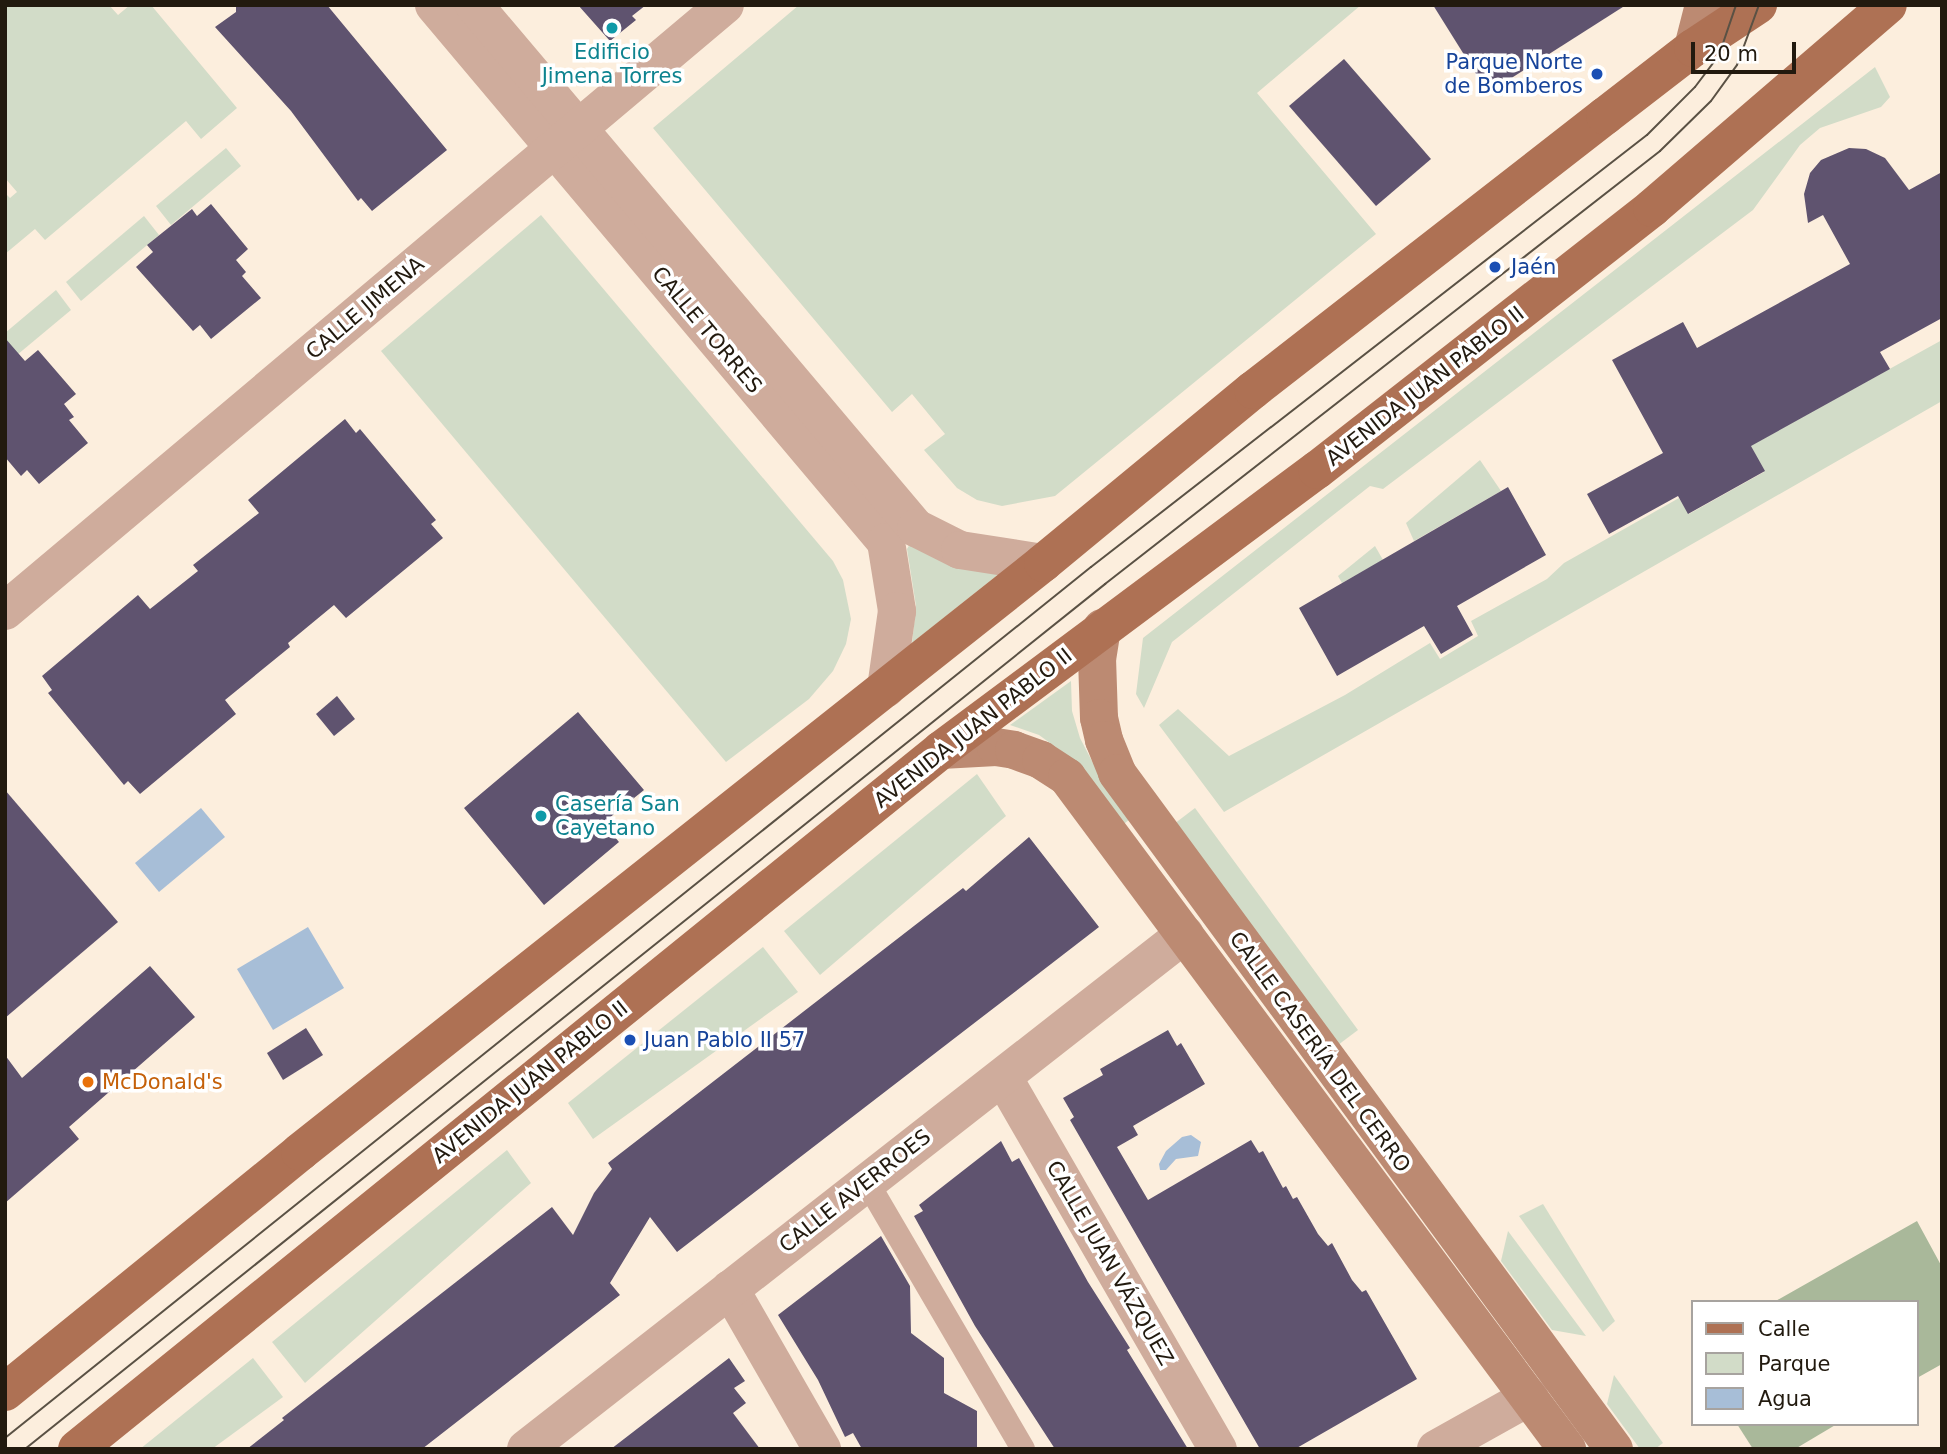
<!DOCTYPE html>
<html>
<head>
<meta charset="utf-8">
<style>
	body { margin:0 }
	#map { position:relative; width:1947px; height:1454px; overflow:hidden; background:#fceedd; font-family:"DejaVu Sans",sans-serif }
	div>[style] { position:absolute }
	.green>* { inset:0; background:#d2dcc8 }
	.forest>* { inset:0; background:#a9b89a }
	.water>* { inset:0; background:#a7bed7 }
	.building>* { inset:0; background:#5f536f }
	.pedestrian>* { height:24px; margin:-12px; padding:0 12px; transform-origin:12px; border-radius:12px; background:#cfac9c }
	.tertiary>* { height:38px; margin:-19px; padding:0 19px; transform-origin:19px; border-radius:19px; background:#cfac9c }
	.secondary>* { height:38px; margin:-19px; padding:0 19px; transform-origin:19px; border-radius:19px; background:#bc8a72 }
	.primary>* { height:38px; margin:-19px; padding:0 19px; transform-origin:19px; border-radius:19px; background:#ae7154 }
	.tram>* { height:2px; margin:-1px; padding:0 1px; transform-origin:1px; border-radius:1px; background:#5a5144 }
	.dots>* { width:19px; height:19px; translate:-50% -50%; box-sizing:border-box; border:4px solid #fff; border-radius:50% }
	span { translate:-50% -50%; white-space:nowrap; text-align:center; line-height:1.15; -webkit-text-stroke:7px #fff; paint-order:stroke }
	.culture-label { font-size:21px; color:#0d838f }
	.left { translate:0 -50%; text-align:left }
	.transit-label { font-size:21px; color:#164399 }
	.right { translate:-100% -50%; text-align:right }
	.street-label { font-size:21px; color:#221a0f }
	.food-label { font-size:21px; color:#c56008 }
	.frame { position:absolute; inset:0; border:7px solid #221a0f; pointer-events:none }
	.legend { position:absolute; left:1691px; top:1300px; width:228px; height:126px; box-sizing:border-box; background:#fff; border:2px solid #a7a39f; margin:0; padding:9px 12px; list-style:none; font-size:21px; color:#221a0f }
	.legend li { display:flex; align-items:center; gap:14px; height:35px }
	.legend b { width:35px; border:2px solid #a7a39f }
	.scale { position:absolute; left:1691px; top:42px; width:105px; height:32px; box-sizing:border-box; border:4px solid #221a0f; border-top:0; padding-left:9px; font-size:21px; line-height:24px; white-space:nowrap; color:#221a0f; -webkit-text-stroke:5px #fff; paint-order:stroke }
</style>
</head>
<body>
<div id="map">
	<div class="green">
		<div style="clip-path:polygon(5px 5px,109px 5px,118px 15px,130px 5px,151px 5px,237px 108px,201px 139px,186px 121px,45px 240px,35px 229px,5px 254px,5px 193px,10px 198px,17px 192px,5px 178px)"></div>
		<div style="clip-path:polygon(799px 5px,1361px 5px,1257px 93px,1376px 234px,1055px 496px,1002px 506px,977px 500px,957px 488px,924px 450px,945px 434px,912px 394px,892px 412px,653px 128px)"></div>
		<div style="clip-path:polygon(1875px 67px,1890px 97px,1881px 107px,1820px 128px,1800px 145px,1753px 210px,1383px 489px,1370px 486px,1172px 642px,1144px 708px,1136px 694px,1143px 638px)"></div>
		<div style="clip-path:polygon(226px 148px,241px 166px,171px 225px,156px 206px)"></div>
		<div style="clip-path:polygon(541px 215px,833px 561px,843px 580px,851px 619px,846px 644px,833px 671px,809px 699px,726px 762px,381px 351px)"></div>
		<div style="clip-path:polygon(144px 216px,159px 235px,81px 301px,66px 282px)"></div>
		<div style="clip-path:polygon(56px 290px,71px 310px,5px 365px,5px 333px)"></div>
		<div style="clip-path:polygon(1942px 340px,1942px 401px,1224px 812px,1159px 725px,1178px 709px,1229px 756px,1345px 695px,1430px 643px,1440px 659px,1478px 636px,1471px 621px,1547px 579px,1564px 563px,1679px 498px,1689px 514px,1764px 472px,1748px 440px,1759px 441px)"></div>
		<div style="clip-path:polygon(1480px 460px,1501px 491px,1414px 541px,1406px 523px)"></div>
		<div style="clip-path:polygon(910px 544px,1000px 573px,912px 643px,916px 606px,907px 549px)"></div>
		<div style="clip-path:polygon(1375px 546px,1383px 560px,1342px 583px,1338px 576px)"></div>
		<div style="clip-path:polygon(1071px 681px,1072px 711px,1080px 738px,1093px 763px,1133px 817px,1121px 826px,1061px 751px,1039px 735px,1010px 725px)"></div>
		<div style="clip-path:polygon(977px 774px,1006px 816px,820px 975px,784px 931px)"></div>
		<div style="clip-path:polygon(1195px 808px,1358px 1030px,1338px 1045px,1174px 824px)"></div>
		<div style="clip-path:polygon(763px 947px,798px 992px,593px 1139px,568px 1103px)"></div>
		<div style="clip-path:polygon(507px 1150px,531px 1183px,305px 1383px,272px 1342px)"></div>
		<div style="clip-path:polygon(1543px 1204px,1615px 1321px,1603px 1332px,1519px 1216px)"></div>
		<div style="clip-path:polygon(1508px 1231px,1586px 1336px,1552px 1330px,1501px 1261px)"></div>
		<div style="clip-path:polygon(253px 1358px,283px 1397px,212px 1449px,140px 1449px)"></div>
		<div style="clip-path:polygon(1614px 1375px,1663px 1443px,1655px 1449px,1640px 1449px,1607px 1404px)"></div>
	</div>
	<div class="forest">
		<div style="clip-path:polygon(1917px 1221px,1942px 1267px,1942px 1364px,1917px 1378px,1917px 1302px,1774px 1302px)"></div>
		<div style="clip-path:polygon(1737px 1424px,1837px 1424px,1795px 1449px,1753px 1449px)"></div>
	</div>
	<div class="water">
		<div style="clip-path:polygon(201px 808px,225px 837px,159px 892px,135px 863px)"></div>
		<div style="clip-path:polygon(308px 927px,344px 988px,273px 1030px,237px 969px)"></div>
		<div style="clip-path:polygon(1191px 1135px,1201px 1142px,1198px 1156px,1176px 1159px,1166px 1170px,1160px 1170px,1159px 1164px,1166px 1151px,1182px 1137px)"></div>
	</div>
	<div class="building">
		<div style="clip-path:polygon(236px 5px,327px 5px,447px 150px,372px 211px,361px 198px,358px 201px,291px 111px,215px 27px,236px 12px)"></div>
		<div style="clip-path:polygon(578px 5px,646px 5px,632px 16px,636px 20px,610px 41px)"></div>
		<div style="clip-path:polygon(1433px 5px,1626px 5px,1488px 93px)"></div>
		<div style="clip-path:polygon(1344px 59px,1431px 159px,1376px 206px,1289px 106px)"></div>
		<div style="clip-path:polygon(1849px 148px,1866px 149px,1885px 158px,1909px 190px,1942px 172px,1942px 318px,1880px 352px,1890px 369px,1751px 446px,1765px 471px,1688px 514px,1678px 496px,1609px 534px,1587px 494px,1663px 453px,1612px 360px,1683px 322px,1697px 348px,1850px 264px,1823px 215px,1808px 223px,1804px 194px,1810px 173px,1821px 160px)"></div>
		<div style="clip-path:polygon(211px 204px,248px 249px,236px 260px,246px 272px,242px 276px,261px 298px,211px 339px,200px 325px,193px 331px,136px 267px,153px 252px,147px 245px,192px 209px,197px 216px)"></div>
		<div style="clip-path:polygon(5px 338px,25px 361px,38px 350px,76px 394px,64px 404px,74px 417px,69px 420px,88px 443px,39px 484px,27px 470px,21px 476px,5px 457px)"></div>
		<div style="clip-path:polygon(345px 419px,356px 433px,360px 429px,436px 520px,431px 524px,443px 538px,346px 618px,334px 605px,288px 643px,290px 647px,225px 700px,236px 714px,140px 794px,128px 781px,124px 785px,48px 693px,52px 690px,42px 676px,138px 595px,150px 609px,198px 571px,193px 565px,259px 513px,248px 500px)"></div>
		<div style="clip-path:polygon(1508px 487px,1546px 555px,1457px 606px,1473px 635px,1441px 654px,1424px 626px,1337px 676px,1299px 608px)"></div>
		<div style="clip-path:polygon(337px 696px,355px 719px,334px 736px,316px 714px)"></div>
		<div style="clip-path:polygon(578px 712px,644px 790px,603px 823px,619px 842px,544px 905px,464px 808px)"></div>
		<div style="clip-path:polygon(5px 790px,118px 922px,5px 1018px)"></div>
		<div style="clip-path:polygon(1029px 837px,1099px 927px,677px 1252px,650px 1217px,610px 1283px,620px 1295px,422px 1449px,247px 1449px,284px 1420px,282px 1418px,552px 1207px,573px 1235px,594px 1193px,612px 1169px,608px 1163px,963px 888px,966px 891px)"></div>
		<div style="clip-path:polygon(150px 966px,195px 1017px,69px 1127px,79px 1139px,5px 1203px,5px 1055px,22px 1078px)"></div>
		<div style="clip-path:polygon(306px 1028px,323px 1055px,283px 1080px,267px 1053px)"></div>
		<div style="clip-path:polygon(1168px 1030px,1177px 1046px,1181px 1043px,1205px 1084px,1133px 1126px,1138px 1135px,1117px 1147px,1148px 1200px,1251px 1140px,1259px 1153px,1263px 1151px,1283px 1188px,1286px 1186px,1293px 1199px,1297px 1197px,1318px 1234px,1328px 1246px,1332px 1243px,1352px 1280px,1362px 1292px,1366px 1290px,1417px 1379px,1295px 1449px,1260px 1449px,1070px 1120px,1074px 1117px,1063px 1098px,1103px 1075px,1100px 1069px)"></div>
		<div style="clip-path:polygon(1001px 1141px,1012px 1162px,1019px 1158px,1088px 1282px,1130px 1348px,1127px 1350px,1188px 1449px,1055px 1449px,975px 1326px,914px 1216px,923px 1211px,919px 1205px)"></div>
		<div style="clip-path:polygon(881px 1236px,910px 1286px,911px 1333px,944px 1358px,944px 1393px,977px 1411px,977px 1449px,862px 1449px,853px 1433px,845px 1437px,818px 1380px,778px 1315px)"></div>
		<div style="clip-path:polygon(729px 1358px,745px 1381px,734px 1388px,746px 1403px,733px 1413px,760px 1449px,611px 1449px)"></div>
	</div>
	<div class="pedestrian">
		<div style="left:867px;top:1182px;width:309px;rotate:59.7deg"></div>
	</div>
	<div class="tertiary">
		<div style="left:434px;top:5px;width:702px;rotate:49.91deg"></div>
		<div style="left:886px;top:542px;width:70px;rotate:80.9deg"></div>
		<div style="left:897px;top:611px;width:78px;rotate:98.1deg"></div>
		<div style="left:474px;top:5px;width:685px;rotate:49.8deg"></div>
		<div style="left:916px;top:528px;width:49px;rotate:26.6deg"></div>
		<div style="left:960px;top:550px;width:84px;rotate:8.9deg"></div>
		<div style="left:5px;top:611px;width:941px;rotate:-40.09deg"></div>
		<div style="left:1003px;top:1077px;width:430px;rotate:60deg"></div>
		<div style="left:730px;top:1289px;width:185px;rotate:60.1deg"></div>
		<div style="left:526px;top:1449px;width:836px;rotate:-38.01deg"></div>
		<div style="left:1436px;top:1449px;width:107px;rotate:-29.2deg"></div>
	</div>
	<div class="secondary">
		<div style="left:1693px;top:48px;width:44px;rotate:-75.7deg"></div>
		<div style="left:1102px;top:628px;width:30px;rotate:99deg"></div>
		<div style="left:1097px;top:658px;width:60px;rotate:88.1deg"></div>
		<div style="left:1099px;top:718px;width:23px;rotate:77deg"></div>
		<div style="left:1104px;top:740px;width:35px;rotate:68deg"></div>
		<div style="left:1117px;top:773px;width:839px;rotate:53.68deg"></div>
		<div style="left:941px;top:750px;width:55px;rotate:-3.1deg"></div>
		<div style="left:996px;top:747px;width:18px;rotate:9deg"></div>
		<div style="left:1014px;top:750px;width:29px;rotate:20deg"></div>
		<div style="left:1041px;top:760px;width:31px;rotate:33deg"></div>
		<div style="left:1067px;top:777px;width:838px;rotate:53.35deg"></div>
	</div>
	<div class="primary">
		<div style="left:5px;top:1392px;width:380px;rotate:-39.1deg"></div>
		<div style="left:300px;top:1152px;width:948px;rotate:-38.4deg"></div>
		<div style="left:1043px;top:563px;width:272px;rotate:-39.5deg"></div>
		<div style="left:1253px;top:390px;width:446px;rotate:-37.9deg"></div>
		<div style="left:1605px;top:116px;width:111px;rotate:-37.7deg"></div>
		<div style="left:1693px;top:48px;width:78px;rotate:-33.5deg"></div>
		<div style="left:77px;top:1449px;width:1111px;rotate:-38.97deg"></div>
		<div style="left:941px;top:750px;width:469px;rotate:-36.7deg"></div>
		<div style="left:1317px;top:470px;width:425px;rotate:-38deg"></div>
		<div style="left:1652px;top:208px;width:311px;rotate:-40.7deg"></div>
	</div>
	<div class="tram">
		<div style="left:5px;top:1438px;width:1392px;rotate:-38.73deg"></div>
		<div style="left:1091px;top:567px;width:704px;rotate:-37.85deg"></div>
		<div style="left:1647px;top:135px;width:68px;rotate:-45deg"></div>
		<div style="left:1695px;top:87px;width:40px;rotate:-53deg"></div>
		<div style="left:1719px;top:55px;width:53px;rotate:-71.2deg"></div>
		<div style="left:25px;top:1449px;width:1384px;rotate:-38.69deg"></div>
		<div style="left:1105px;top:584px;width:704px;rotate:-37.96deg"></div>
		<div style="left:1660px;top:151px;width:71px;rotate:-44.4deg"></div>
		<div style="left:1711px;top:101px;width:44px;rotate:-54.2deg"></div>
		<div style="left:1737px;top:65px;width:64px;rotate:-69.9deg"></div>
	</div>
	<div class="dots">
		<div style="left:612px;top:28px;background:#0f9aa8"></div>
		<div style="left:1597px;top:74px;background:#1a4fb4"></div>
		<div style="left:1495px;top:267px;background:#1a4fb4"></div>
		<div style="left:541px;top:816px;background:#0f9aa8"></div>
		<div style="left:630px;top:1040px;background:#1a4fb4"></div>
		<div style="left:88px;top:1082px;background:#e8710a"></div>
	</div>
	<div class="culture-label">
		<span style="left:612px;top:64px">Edificio<br>Jimena Torres</span>
		<span class="left" style="left:555px;top:816px">Casería San<br>Cayetano</span>
	</div>
	<div class="transit-label">
		<span class="right" style="left:1583px;top:74px">Parque Norte<br>de Bomberos</span>
		<span class="left" style="left:1511px;top:267px">Jaén</span>
		<span class="left" style="left:644px;top:1040px">Juan Pablo II 57</span>
	</div>
	<div class="street-label">
		<span style="left:365px;top:308px;rotate:-40deg">CALLE JIMENA</span>
		<span style="left:707px;top:330px;rotate:50deg">CALLE TORRES</span>
		<span style="left:1425px;top:386px;rotate:-38deg">AVENIDA JUAN PABLO II</span>
		<span style="left:973px;top:728px;rotate:-38deg">AVENIDA JUAN PABLO II</span>
		<span style="left:1320px;top:1052px;rotate:54deg">CALLE CASERÍA DEL CERRO</span>
		<span style="left:530px;top:1082px;rotate:-39deg">AVENIDA JUAN PABLO II</span>
		<span style="left:855px;top:1191px;rotate:-38deg">CALLE AVERROES</span>
		<span style="left:1110px;top:1263px;rotate:60deg">CALLE JUAN VÁZQUEZ</span>
	</div>
	<div class="food-label">
		<span class="left" style="left:102px;top:1082px">McDonald's</span>
	</div>
	<div class="frame"></div>
	<ul class="legend">
	<li><b style="height:9px;background:#ae7154"></b>Calle</li>
	<li><b style="height:19px;background:#d2dcc8"></b>Parque</li>
	<li><b style="height:19px;background:#a7bed7"></b>Agua</li>
	</ul>
	<div class="scale">20 m</div>
</div>
</body>
</html>
